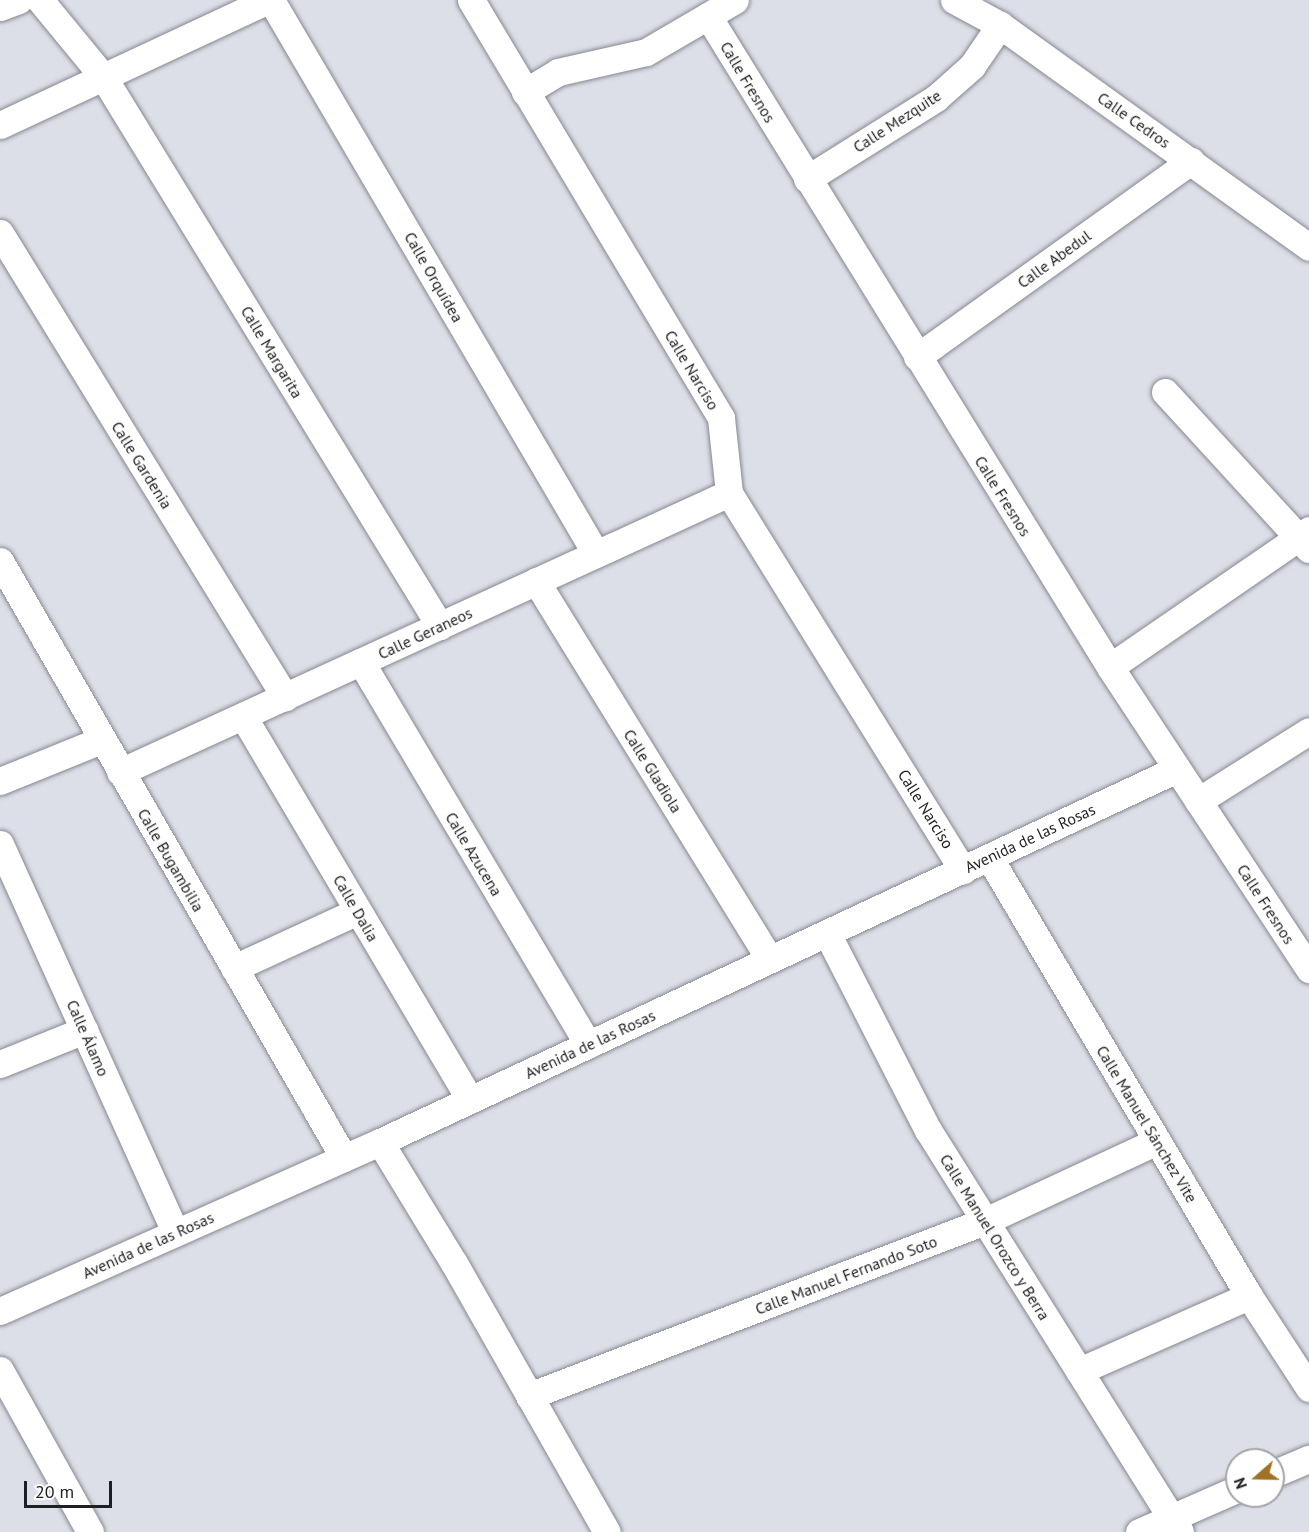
<!DOCTYPE html>
<html>
<head>
<meta charset="utf-8">
<style>
	body { margin:0 }
	#map { position:relative; width:1309px; height:1532px; overflow:hidden; background:#dddfe8; font-family:"PT Sans",sans-serif }
	div>[style] { position:absolute }
	.roads { filter:drop-shadow(0 0 2px #868891) drop-shadow(0 0 2px #868891) }
	.minor>* { height:27px; margin:-13.5px; padding:0 13.5px; transform-origin:13.5px; border-radius:13.5px; background:#fff }
	span { translate:-50% -50%; white-space:nowrap; text-align:center; line-height:1.15; -webkit-text-stroke:4.5px #fff; paint-order:stroke }
	.street-label { font-size:16px; color:#1e1f22 }
	.north { position:absolute; left:1225px; top:1448px; width:60px; height:60px; box-sizing:border-box; background:#fff; border:2px solid #a5a5a7; border-radius:50%; rotate:250deg; font-size:16px; font-weight:700; line-height:24px; text-align:center; color:#1e1f22 }
	.north::after { content:''; display:block; margin:auto; width:21px; height:27px; background:#a17225; clip-path:polygon(50% 0,100% 100%,50% 72%,0 100%) }
	.scale { position:absolute; left:24px; top:1481px; width:88px; height:27px; box-sizing:border-box; border:3px solid #1e1f22; border-top:0; padding-left:8px; font-size:18px; line-height:21px; white-space:nowrap; color:#1e1f22; -webkit-text-stroke:4px #fff; paint-order:stroke }
</style>
</head>
<body>
<div id="map">
	<div class="roads">
		<div class="minor">
			<div style="left:40px;top:0;width:101px;rotate:50.6deg"></div>
			<div style="left:104px;top:78px;width:643px;rotate:58.49deg"></div>
			<div style="left:271px;top:0;width:642px;rotate:59.6deg"></div>
			<div style="left:471px;top:0;width:487px;rotate:59.1deg"></div>
			<div style="left:721px;top:418px;width:75px;rotate:83.9deg"></div>
			<div style="left:729px;top:493px;width:444px;rotate:58.2deg"></div>
			<div style="left:954px;top:0;width:52px;rotate:28.5deg"></div>
			<div style="left:1000px;top:25px;width:380px;rotate:35.7deg"></div>
			<div style="left:0;top:7px;width:20px;rotate:-20deg"></div>
			<div style="left:708px;top:16px;width:765px;rotate:58.3deg"></div>
			<div style="left:1110px;top:667px;width:362px;rotate:56.6deg"></div>
			<div style="left:525px;top:92px;width:39px;rotate:-31deg"></div>
			<div style="left:558px;top:72px;width:90px;rotate:-12.8deg"></div>
			<div style="left:646px;top:52px;width:103px;rotate:-30.3deg"></div>
			<div style="left:0;top:125px;width:296px;rotate:-25deg"></div>
			<div style="left:807px;top:179px;width:152px;rotate:-32.1deg"></div>
			<div style="left:936px;top:98px;width:48px;rotate:-41.6deg"></div>
			<div style="left:972px;top:66px;width:50px;rotate:-55.7deg"></div>
			<div style="left:0;top:233px;width:545px;rotate:58.44deg"></div>
			<div style="left:917px;top:357px;width:337px;rotate:-35.6deg"></div>
			<div style="left:1165px;top:392px;width:213px;rotate:47.5deg"></div>
			<div style="left:0;top:561px;width:689px;rotate:60.05deg"></div>
			<div style="left:536px;top:581px;width:445px;rotate:58.3deg"></div>
			<div style="left:361px;top:662px;width:445px;rotate:59.3deg"></div>
			<div style="left:1110px;top:667px;width:242px;rotate:-34.5deg"></div>
			<div style="left:243px;top:716px;width:446px;rotate:59.4deg"></div>
			<div style="left:120px;top:772px;width:670px;rotate:-24.61deg"></div>
			<div style="left:0;top:781px;width:109px;rotate:-22.1deg"></div>
			<div style="left:1198px;top:801px;width:131px;rotate:-32.2deg"></div>
			<div style="left:0;top:844px;width:426px;rotate:65.7deg"></div>
			<div style="left:989px;top:857px;width:510px;rotate:59.36deg"></div>
			<div style="left:1249px;top:1296px;width:110px;rotate:56.9deg"></div>
			<div style="left:827px;top:933px;width:221px;rotate:62.9deg"></div>
			<div style="left:928px;top:1130px;width:474px;rotate:57.9deg"></div>
			<div style="left:234px;top:968px;width:136px;rotate:-24.7deg"></div>
			<div style="left:0;top:1064px;width:91px;rotate:-22deg"></div>
			<div style="left:380px;top:1142px;width:142px;rotate:58.6deg"></div>
			<div style="left:454px;top:1263px;width:309px;rotate:60.4deg"></div>
			<div style="left:0;top:1311px;width:416px;rotate:-24deg"></div>
			<div style="left:380px;top:1142px;width:880px;rotate:-25.08deg"></div>
			<div style="left:0;top:1370px;width:185px;rotate:60.9deg"></div>
			<div style="left:1079px;top:1371px;width:186px;rotate:-23.8deg"></div>
			<div style="left:529px;top:1396px;width:488px;rotate:-21deg"></div>
			<div style="left:985px;top:1221px;width:190px;rotate:-24.9deg"></div>
			<div style="left:1273px;top:1474px;width:39px;rotate:-23deg"></div>
			<div style="left:1139px;top:1532px;width:107px;rotate:-23.7deg"></div>
		</div>
	</div>
	<div class="street-label">
		<span style="left:748px;top:82px;rotate:59deg">Calle Fresnos</span>
		<span style="left:1134px;top:120px;rotate:35deg">Calle Cedros</span>
		<span style="left:897px;top:121px;rotate:-33deg">Calle Mezquite</span>
		<span style="left:1054px;top:259px;rotate:-36deg">Calle Abedul</span>
		<span style="left:434px;top:277px;rotate:60deg">Calle Orquídea</span>
		<span style="left:272px;top:352px;rotate:59deg">Calle Margarita</span>
		<span style="left:692px;top:370px;rotate:59deg">Calle Narciso</span>
		<span style="left:142px;top:465px;rotate:58deg">Calle Gardenia</span>
		<span style="left:1003px;top:496px;rotate:58deg">Calle Fresnos</span>
		<span style="left:425px;top:633px;rotate:-25deg">Calle Geraneos</span>
		<span style="left:653px;top:771px;rotate:58deg">Calle Gladiola</span>
		<span style="left:926px;top:809px;rotate:58deg">Calle Narciso</span>
		<span style="left:1030px;top:838px;rotate:-25deg">Avenida de las Rosas</span>
		<span style="left:474px;top:854px;rotate:59deg">Calle Azucena</span>
		<span style="left:171px;top:860px;rotate:60deg">Calle Bugambilia</span>
		<span style="left:1266px;top:904px;rotate:57deg">Calle Fresnos</span>
		<span style="left:356px;top:908px;rotate:60deg">Calle Dalia</span>
		<span style="left:88px;top:1038px;rotate:66deg">Calle Álamo</span>
		<span style="left:590px;top:1044px;rotate:-25deg">Avenida de las Rosas</span>
		<span style="left:1147px;top:1124px;rotate:59deg">Calle Manuel Sánchez Vite</span>
		<span style="left:995px;top:1237px;rotate:58deg">Calle Manuel Orozco y Berra</span>
		<span style="left:148px;top:1245px;rotate:-24deg">Avenida de las Rosas</span>
		<span style="left:846px;top:1275px;rotate:-21deg">Calle Manuel Fernando Soto</span>
	</div>
	<div class="north">N</div>
	<div class="scale">20 m</div>
</div>
</body>
</html>
